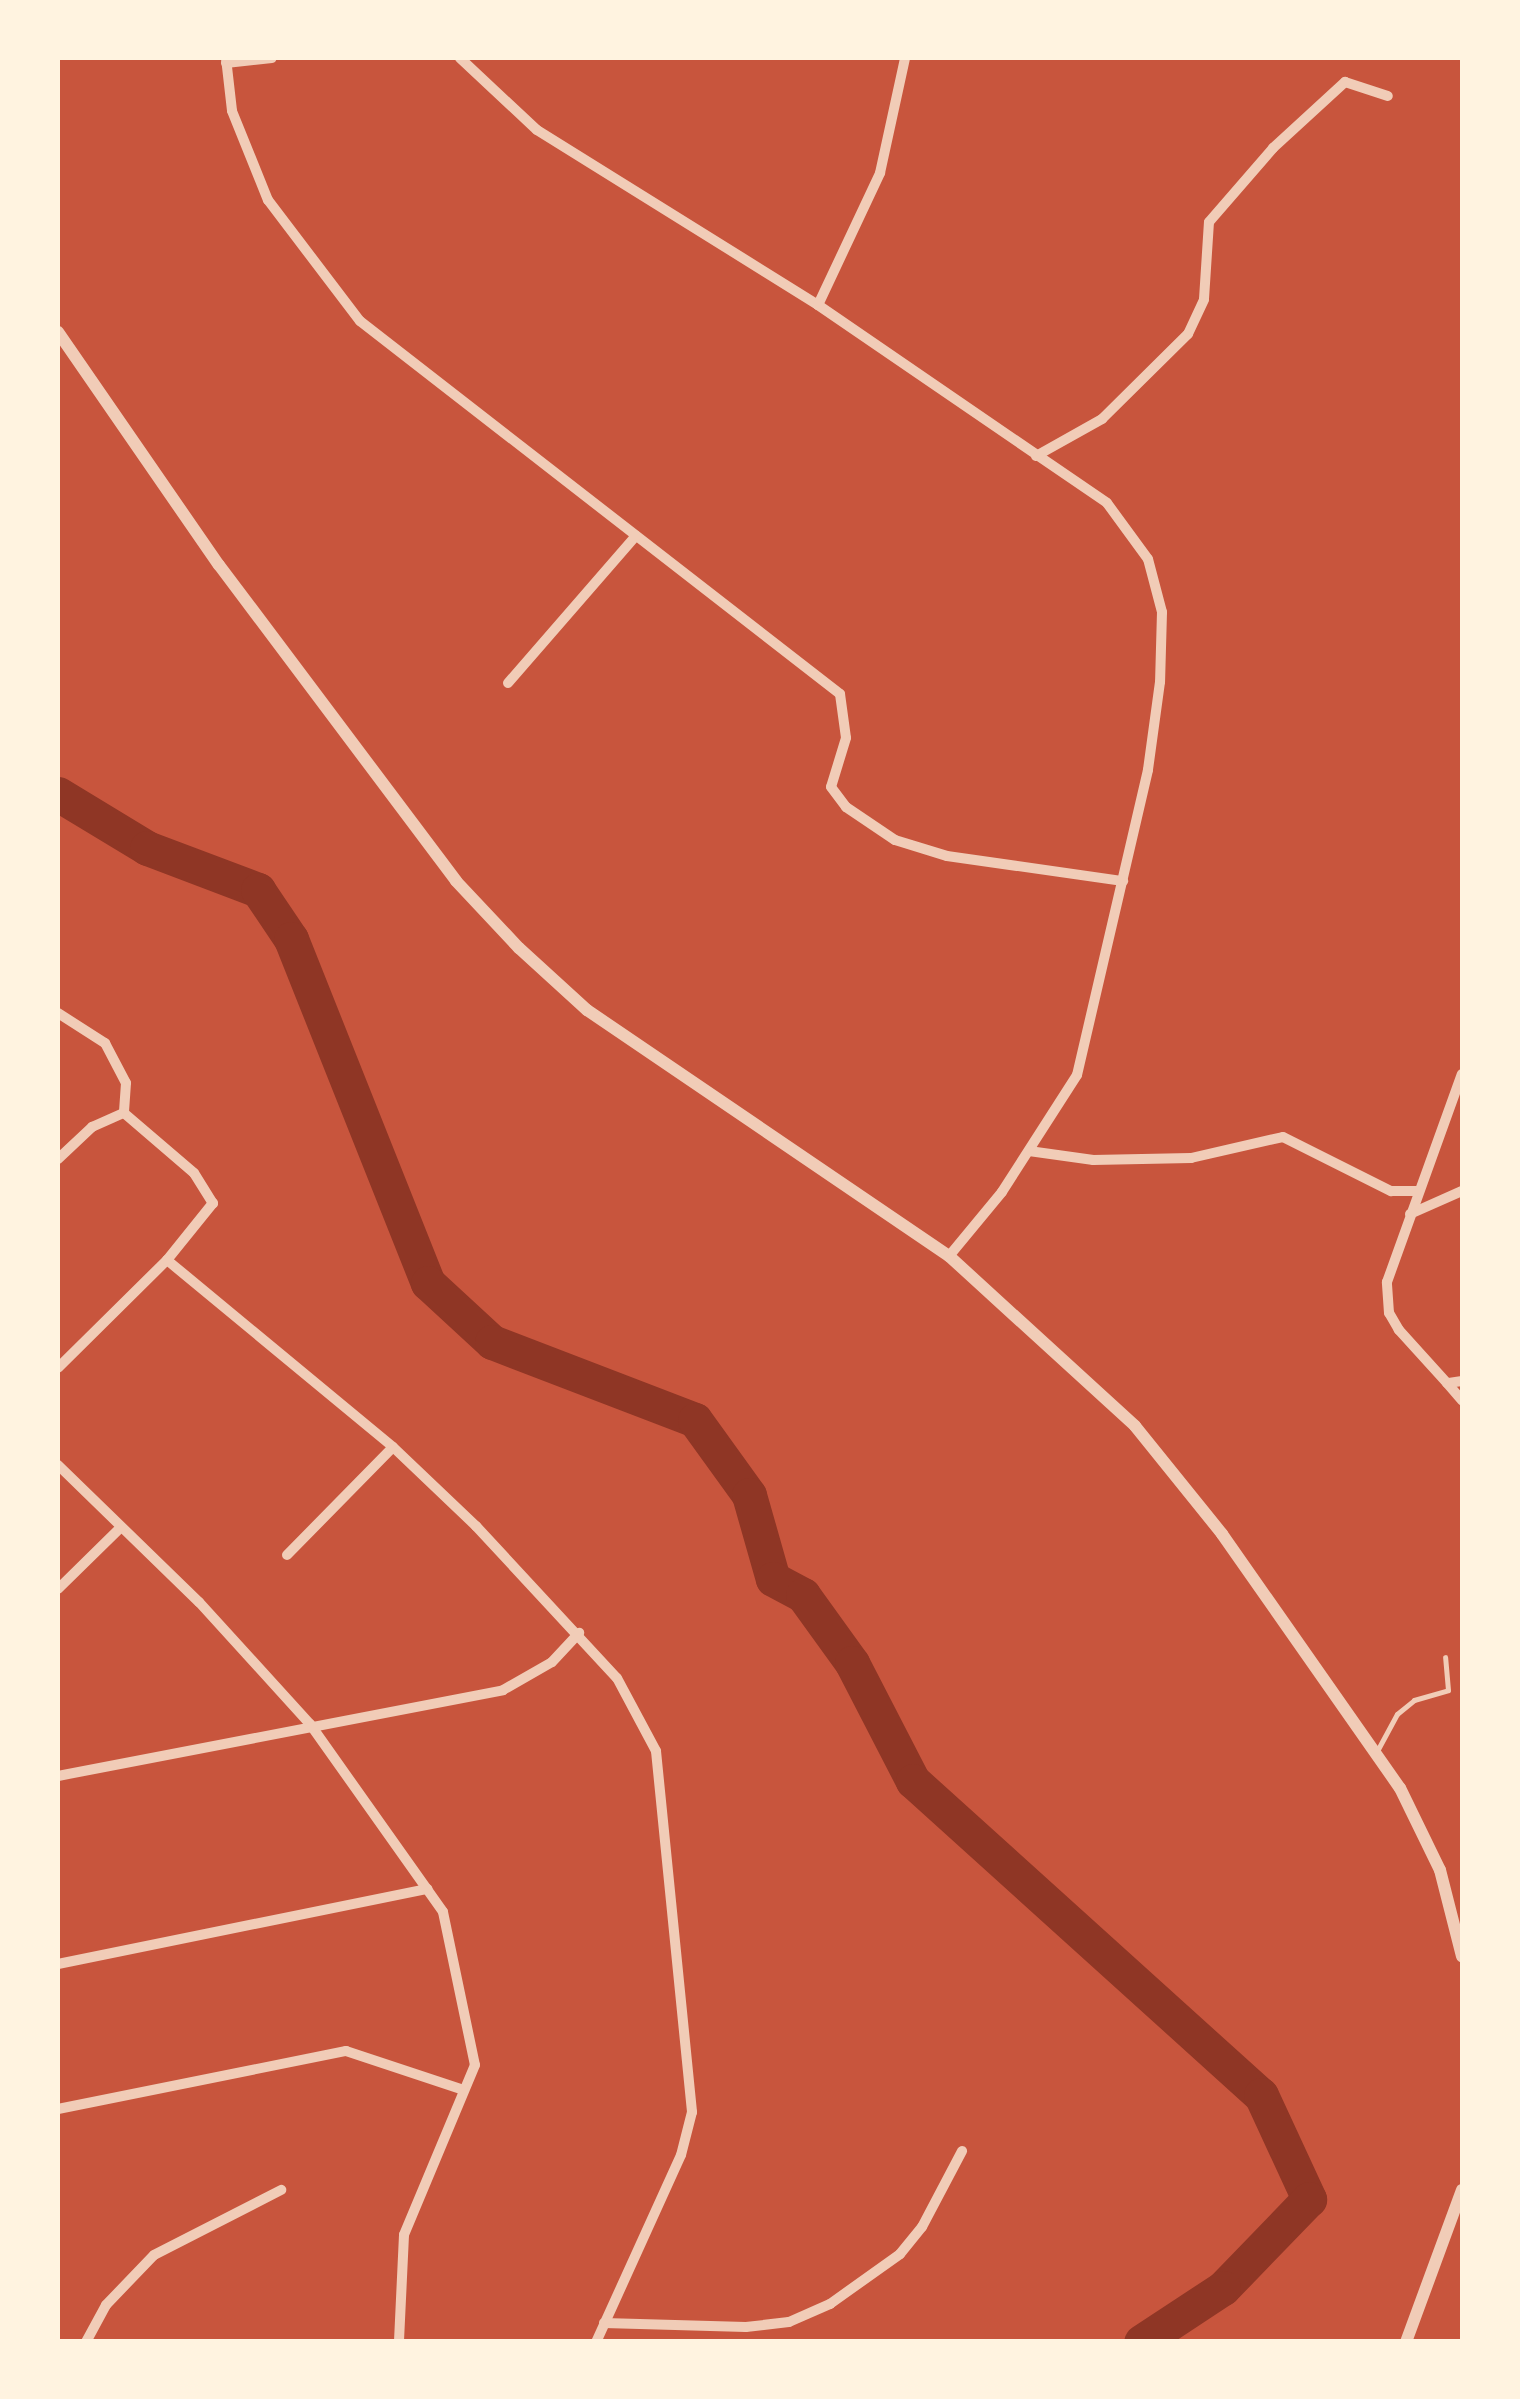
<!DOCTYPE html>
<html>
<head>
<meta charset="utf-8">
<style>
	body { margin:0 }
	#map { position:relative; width:1520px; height:2399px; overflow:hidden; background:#c8553d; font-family:Lato,sans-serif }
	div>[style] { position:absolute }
	.river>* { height:35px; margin:-17.5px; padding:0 17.5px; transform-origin:17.5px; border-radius:17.5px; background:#8f3625 }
	.service>* { height:5px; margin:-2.5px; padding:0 2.5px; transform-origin:2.5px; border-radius:2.5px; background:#f1ccb7 }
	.minor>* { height:10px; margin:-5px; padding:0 5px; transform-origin:5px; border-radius:5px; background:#f1ccb7 }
	.tertiary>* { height:12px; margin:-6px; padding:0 6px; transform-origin:6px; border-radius:6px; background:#f1ccb7 }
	span { translate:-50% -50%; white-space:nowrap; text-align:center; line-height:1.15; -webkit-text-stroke:8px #fff3e0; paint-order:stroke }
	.frame { position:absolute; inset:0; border:60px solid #fff3e0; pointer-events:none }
</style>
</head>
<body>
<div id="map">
	<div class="river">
		<div style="left:58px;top:794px;width:104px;rotate:31.2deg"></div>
		<div style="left:147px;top:848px;width:119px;rotate:20.7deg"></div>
		<div style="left:258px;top:890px;width:59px;rotate:56deg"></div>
		<div style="left:291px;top:939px;width:370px;rotate:68.3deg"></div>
		<div style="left:428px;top:1283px;width:87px;rotate:42.7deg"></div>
		<div style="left:492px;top:1342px;width:217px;rotate:21deg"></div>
		<div style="left:695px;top:1420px;width:92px;rotate:54.2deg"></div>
		<div style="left:749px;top:1495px;width:87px;rotate:74.1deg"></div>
		<div style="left:773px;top:1579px;width:34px;rotate:28deg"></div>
		<div style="left:803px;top:1595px;width:84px;rotate:54.2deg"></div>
		<div style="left:852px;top:1663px;width:133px;rotate:62.7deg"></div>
		<div style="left:913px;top:1781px;width:469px;rotate:42.1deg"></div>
		<div style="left:1261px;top:2095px;width:115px;rotate:65.2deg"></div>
		<div style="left:1309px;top:2199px;width:124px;rotate:134deg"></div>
		<div style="left:1223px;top:2288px;width:98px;rotate:146.6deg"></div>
	</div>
	<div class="service">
		<div style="left:1377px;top:1751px;width:42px;rotate:-61.6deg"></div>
		<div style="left:1397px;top:1714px;width:22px;rotate:-39deg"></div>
		<div style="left:1414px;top:1700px;width:35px;rotate:-16deg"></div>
		<div style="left:1448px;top:1690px;width:33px;rotate:-95deg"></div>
	</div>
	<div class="minor">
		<div style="left:226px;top:58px;width:53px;rotate:83.5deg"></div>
		<div style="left:232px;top:111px;width:96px;rotate:68deg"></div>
		<div style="left:268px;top:200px;width:152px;rotate:52.8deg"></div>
		<div style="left:360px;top:321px;width:608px;rotate:37.85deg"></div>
		<div style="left:840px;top:694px;width:44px;rotate:82.2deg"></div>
		<div style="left:846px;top:738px;width:51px;rotate:107deg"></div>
		<div style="left:831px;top:787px;width:25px;rotate:53deg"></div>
		<div style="left:846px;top:807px;width:59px;rotate:34deg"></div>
		<div style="left:895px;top:840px;width:54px;rotate:17.1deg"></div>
		<div style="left:947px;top:856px;width:178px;rotate:8.1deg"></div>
		<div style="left:460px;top:58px;width:105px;rotate:43.1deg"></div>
		<div style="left:537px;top:130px;width:331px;rotate:31.9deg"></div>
		<div style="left:818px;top:305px;width:350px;rotate:34.4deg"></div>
		<div style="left:1107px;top:503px;width:69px;rotate:53.8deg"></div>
		<div style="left:1148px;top:559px;width:55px;rotate:75.2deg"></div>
		<div style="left:1162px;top:612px;width:70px;rotate:91.6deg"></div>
		<div style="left:1160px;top:682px;width:89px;rotate:97.8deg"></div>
		<div style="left:1148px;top:770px;width:313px;rotate:103.1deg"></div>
		<div style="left:1077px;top:1075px;width:139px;rotate:122.7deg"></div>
		<div style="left:1002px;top:1192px;width:83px;rotate:129.6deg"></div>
		<div style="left:226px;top:63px;width:46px;rotate:-6.2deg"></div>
		<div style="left:818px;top:305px;width:146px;rotate:-64.8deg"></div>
		<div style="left:880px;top:173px;width:118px;rotate:-77.7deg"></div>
		<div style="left:1036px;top:456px;width:76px;rotate:-29.3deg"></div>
		<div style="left:1102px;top:419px;width:121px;rotate:-44.7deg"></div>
		<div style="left:1188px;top:334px;width:38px;rotate:-65deg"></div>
		<div style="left:1204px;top:299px;width:77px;rotate:-86.3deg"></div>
		<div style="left:1209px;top:222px;width:98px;rotate:-49.1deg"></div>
		<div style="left:1273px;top:148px;width:98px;rotate:-42.5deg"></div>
		<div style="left:1345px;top:82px;width:45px;rotate:18deg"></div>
		<div style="left:508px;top:683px;width:195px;rotate:-49deg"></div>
		<div style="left:58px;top:1013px;width:56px;rotate:32.6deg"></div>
		<div style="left:105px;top:1043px;width:45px;rotate:62.3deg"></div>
		<div style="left:126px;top:1083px;width:30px;rotate:94deg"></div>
		<div style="left:124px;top:1113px;width:92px;rotate:40.6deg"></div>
		<div style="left:194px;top:1173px;width:36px;rotate:58deg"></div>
		<div style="left:213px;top:1203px;width:73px;rotate:128.9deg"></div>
		<div style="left:167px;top:1260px;width:153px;rotate:135.3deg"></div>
		<div style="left:1029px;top:1151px;width:65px;rotate:8deg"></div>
		<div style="left:1093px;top:1160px;width:98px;rotate:-1.2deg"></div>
		<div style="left:1191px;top:1158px;width:94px;rotate:-12.9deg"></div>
		<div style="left:1283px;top:1137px;width:121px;rotate:26.6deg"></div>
		<div style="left:1391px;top:1191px;width:27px"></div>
		<div style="left:58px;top:1159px;width:47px;rotate:-43.3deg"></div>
		<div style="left:92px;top:1127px;width:35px;rotate:-24deg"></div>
		<div style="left:1410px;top:1214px;width:57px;rotate:-23.9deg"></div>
		<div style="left:167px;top:1260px;width:293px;rotate:39.6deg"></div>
		<div style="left:393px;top:1447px;width:115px;rotate:43.6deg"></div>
		<div style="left:476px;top:1526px;width:207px;rotate:47.2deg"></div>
		<div style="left:617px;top:1678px;width:83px;rotate:61.9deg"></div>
		<div style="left:656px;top:1751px;width:363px;rotate:84.3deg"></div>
		<div style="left:692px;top:2112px;width:44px;rotate:104.3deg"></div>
		<div style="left:681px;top:2155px;width:205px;rotate:114.4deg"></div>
		<div style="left:1462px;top:1381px;width:15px;rotate:172deg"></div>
		<div style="left:1447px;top:1383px;width:23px;rotate:49deg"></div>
		<div style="left:1447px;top:1383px;width:72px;rotate:-132.2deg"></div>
		<div style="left:1399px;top:1330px;width:20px;rotate:-120deg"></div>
		<div style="left:1389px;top:1313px;width:31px;rotate:-94deg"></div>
		<div style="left:1387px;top:1282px;width:221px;rotate:-70.2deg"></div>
		<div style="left:58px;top:1465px;width:197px;rotate:44.2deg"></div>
		<div style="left:199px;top:1602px;width:165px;rotate:47.7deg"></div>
		<div style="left:310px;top:1724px;width:230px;rotate:54.7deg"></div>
		<div style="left:443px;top:1912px;width:156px;rotate:78.2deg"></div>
		<div style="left:475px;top:2065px;width:184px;rotate:112.7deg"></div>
		<div style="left:404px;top:2235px;width:107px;rotate:92.7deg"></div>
		<div style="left:287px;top:1555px;width:151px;rotate:-45.5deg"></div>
		<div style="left:58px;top:1589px;width:88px;rotate:-44.5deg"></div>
		<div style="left:58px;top:1776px;width:453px;rotate:-10.9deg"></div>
		<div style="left:503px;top:1690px;width:56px;rotate:-29.7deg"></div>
		<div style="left:552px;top:1662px;width:40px;rotate:-47deg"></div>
		<div style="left:58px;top:1964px;width:377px;rotate:-11.5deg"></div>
		<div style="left:58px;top:2109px;width:294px;rotate:-11.4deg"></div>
		<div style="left:346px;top:2051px;width:124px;rotate:18.3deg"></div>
		<div style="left:604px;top:2323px;width:142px;rotate:1.6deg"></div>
		<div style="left:746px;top:2327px;width:43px;rotate:-6.6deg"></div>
		<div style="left:789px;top:2322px;width:45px;rotate:-23.7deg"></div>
		<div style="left:830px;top:2304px;width:86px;rotate:-35.5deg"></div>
		<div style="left:900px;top:2254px;width:35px;rotate:-51deg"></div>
		<div style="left:922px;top:2227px;width:86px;rotate:-62.2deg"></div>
		<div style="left:86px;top:2342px;width:42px;rotate:-61.6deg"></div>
		<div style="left:106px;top:2305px;width:69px;rotate:-46.2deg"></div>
		<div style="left:154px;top:2255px;width:143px;rotate:-27.1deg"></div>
	</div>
	<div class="tertiary">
		<div style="left:58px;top:332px;width:283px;rotate:55.4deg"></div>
		<div style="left:219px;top:565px;width:395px;rotate:53.1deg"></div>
		<div style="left:456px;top:881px;width:92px;rotate:46.8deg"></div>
		<div style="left:519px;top:948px;width:92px;rotate:42.4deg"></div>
		<div style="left:587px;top:1010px;width:438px;rotate:34.2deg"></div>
		<div style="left:949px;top:1256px;width:252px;rotate:42.4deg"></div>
		<div style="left:1135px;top:1426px;width:139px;rotate:51.1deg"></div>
		<div style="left:1222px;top:1534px;width:310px;rotate:55deg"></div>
		<div style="left:1400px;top:1788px;width:91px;rotate:64deg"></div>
		<div style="left:1440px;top:1870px;width:89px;rotate:75.7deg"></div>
		<div style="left:1406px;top:2342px;width:162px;rotate:-69.8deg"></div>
	</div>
	<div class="frame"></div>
</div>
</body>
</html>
